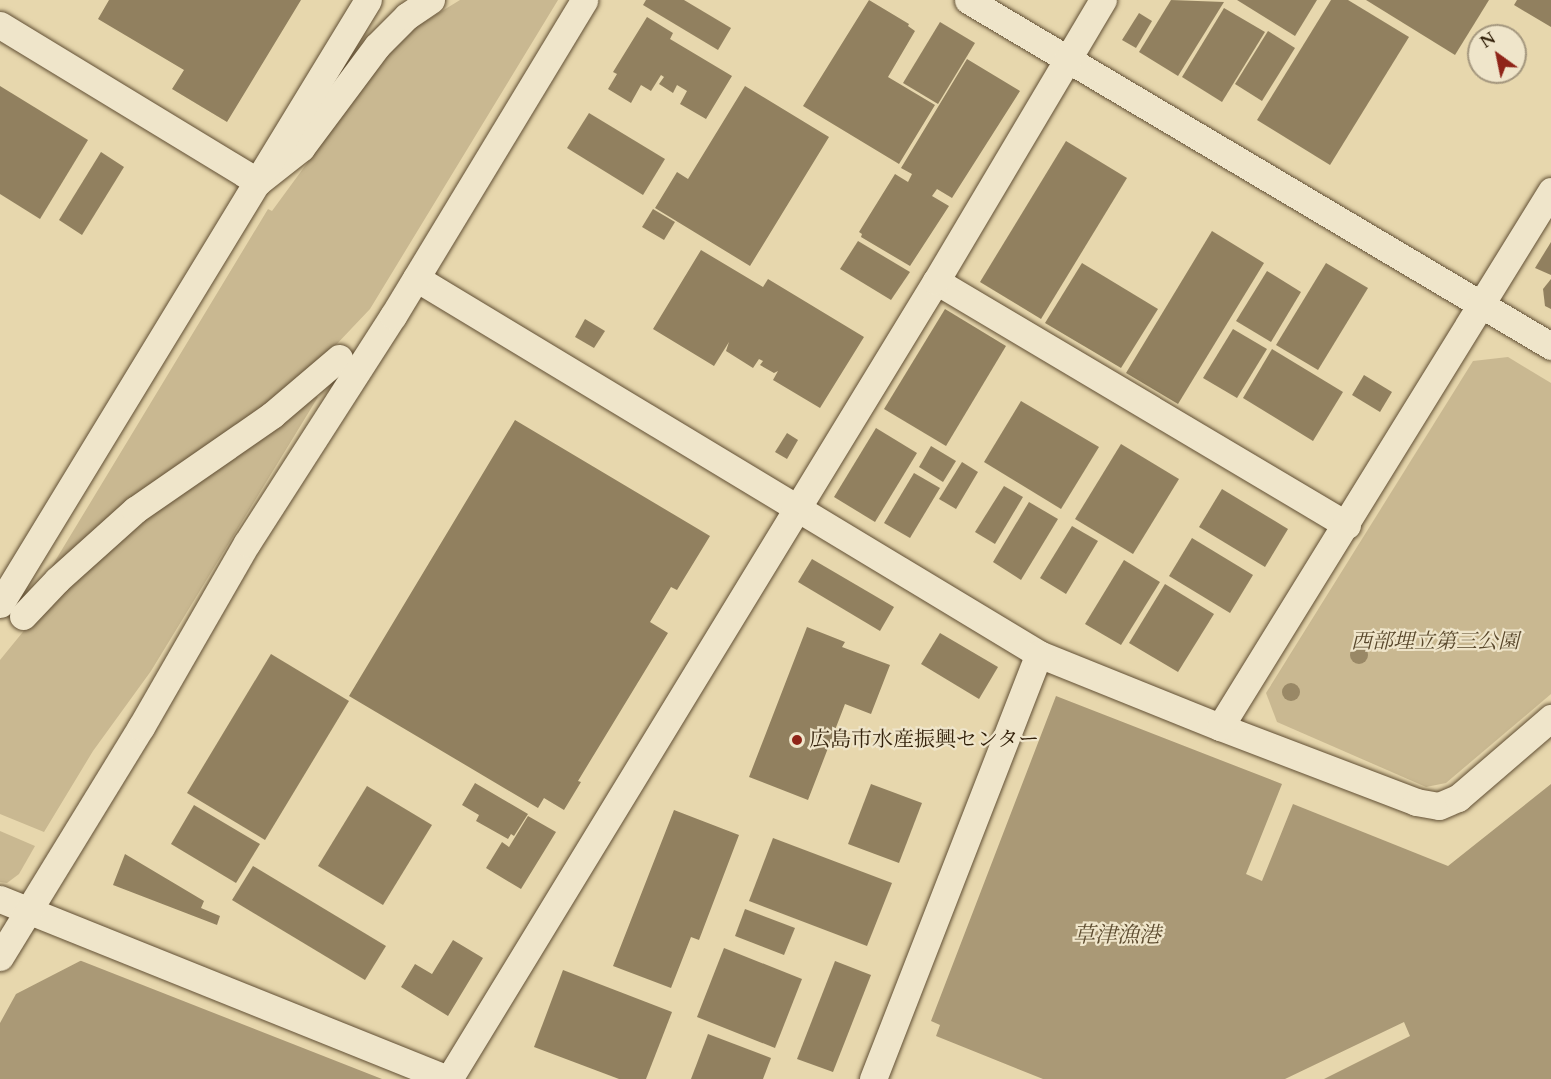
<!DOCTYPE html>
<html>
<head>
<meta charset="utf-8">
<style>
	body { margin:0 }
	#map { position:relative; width:1551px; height:1079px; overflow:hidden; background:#e7d7ad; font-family:Cardo,"Noto Serif JP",serif }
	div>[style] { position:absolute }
	.green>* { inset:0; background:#c9b891 }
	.water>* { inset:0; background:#aa9976 }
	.pier>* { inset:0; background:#e7d7ad }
	.building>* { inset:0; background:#91805f }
	.roads { filter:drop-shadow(0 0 2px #614f34) drop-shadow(0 0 2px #614f34) }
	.minor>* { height:27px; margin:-13.5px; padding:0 13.5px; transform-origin:13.5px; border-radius:13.5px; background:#efe5ca }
	.trees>* { width:18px; height:18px; margin:-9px; border-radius:50%; background:#986 }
	.dots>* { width:16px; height:16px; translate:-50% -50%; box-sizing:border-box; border:3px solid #efe5ca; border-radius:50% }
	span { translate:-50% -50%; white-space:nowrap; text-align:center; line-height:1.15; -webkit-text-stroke:4.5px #efe5ca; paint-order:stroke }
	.park-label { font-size:21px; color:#59482c; font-style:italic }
	.poi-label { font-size:21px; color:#34220b }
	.left { translate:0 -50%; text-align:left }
	.water-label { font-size:22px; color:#5d4c30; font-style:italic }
	.north { position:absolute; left:1467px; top:24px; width:60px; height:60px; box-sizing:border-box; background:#efe5ca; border:2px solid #a4977e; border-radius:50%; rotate:327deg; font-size:16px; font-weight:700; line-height:24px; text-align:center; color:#34220b }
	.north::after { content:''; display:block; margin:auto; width:21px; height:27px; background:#8f2418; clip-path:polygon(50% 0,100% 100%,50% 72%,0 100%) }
</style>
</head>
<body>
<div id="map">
	<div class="green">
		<div style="clip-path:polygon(460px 0,558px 0,370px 309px,333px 348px,294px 383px,55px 567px,52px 566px,268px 209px,272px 211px,387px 54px,416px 27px)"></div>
		<div style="clip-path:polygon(1508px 357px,1551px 383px,1551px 694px,1446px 783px,1426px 787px,1277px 722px,1266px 693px,1473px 361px)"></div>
		<div style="clip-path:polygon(312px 394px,318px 397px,151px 671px,93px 751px,44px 832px,0 814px,0 660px,31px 622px,95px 556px)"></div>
		<div style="clip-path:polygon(0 831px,35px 846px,19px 874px,7px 883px,0 882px)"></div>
	</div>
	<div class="water">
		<div style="clip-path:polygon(1056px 696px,1282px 784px,1246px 874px,1262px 881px,1293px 804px,1448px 866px,1551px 784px,1551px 1079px,1324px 1079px,1410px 1036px,1404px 1022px,1285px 1079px,1043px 1079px,936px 1036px,940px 1025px,931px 1021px)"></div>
		<div style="clip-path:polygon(0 929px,382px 1079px,0 1079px)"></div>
	</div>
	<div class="pier">
		<div style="clip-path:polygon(0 926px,84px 959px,16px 994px,0 1023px)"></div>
	</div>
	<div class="building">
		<div style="clip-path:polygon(109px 0,301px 0,227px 122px,172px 89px,184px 70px,98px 19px)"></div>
		<div style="clip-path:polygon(646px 0,684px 0,731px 28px,718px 50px,643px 5px)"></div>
		<div style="clip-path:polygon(869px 0,909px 24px,908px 26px,915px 31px,888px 77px,935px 105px,899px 164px,803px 106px)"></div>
		<div style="clip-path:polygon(1171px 0,1224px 2px,1178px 76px,1139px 52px)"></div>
		<div style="clip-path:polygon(1237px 0,1317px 0,1295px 36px)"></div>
		<div style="clip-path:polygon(1331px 0,1348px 0,1409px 37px,1330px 165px,1257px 120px)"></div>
		<div style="clip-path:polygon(1366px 0,1489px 0,1455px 55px)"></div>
		<div style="clip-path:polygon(1517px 0,1551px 0,1551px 27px,1514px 5px)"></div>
		<div style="clip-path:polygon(1224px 8px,1265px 32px,1222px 102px,1182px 77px)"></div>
		<div style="clip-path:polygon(1139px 13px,1152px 21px,1136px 48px,1122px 40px)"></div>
		<div style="clip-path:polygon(647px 17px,673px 33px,670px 39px,732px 76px,706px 119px,680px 104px,687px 91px,677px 85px,673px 93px,659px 84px,664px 77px,661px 75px,651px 91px,641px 85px,631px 103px,608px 89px,617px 74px,613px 72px)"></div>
		<div style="clip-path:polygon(940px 22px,975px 43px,938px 104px,903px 83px)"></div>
		<div style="clip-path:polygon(1268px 31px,1295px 48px,1262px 101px,1235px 84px)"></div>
		<div style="clip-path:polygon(967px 59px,1020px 91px,952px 198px,937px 189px,932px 196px,949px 206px,910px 266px,861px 237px,862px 234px,859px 232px,895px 174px,908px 182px,912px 174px,901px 168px)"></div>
		<div style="clip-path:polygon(0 86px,88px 140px,40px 219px,0 194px)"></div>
		<div style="clip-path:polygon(745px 86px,829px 137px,750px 266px,655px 208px,677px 172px,688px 179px)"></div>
		<div style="clip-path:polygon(589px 113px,665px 159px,643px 195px,567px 148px)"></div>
		<div style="clip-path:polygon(1066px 141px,1127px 178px,1041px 319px,980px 282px)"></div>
		<div style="clip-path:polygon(101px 152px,124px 167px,82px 235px,59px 220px)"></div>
		<div style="clip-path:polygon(653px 209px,675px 222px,664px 240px,642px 227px)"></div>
		<div style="clip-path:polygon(1212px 231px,1264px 263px,1178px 404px,1126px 373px)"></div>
		<div style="clip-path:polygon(858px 241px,910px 272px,891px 300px,840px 269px)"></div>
		<div style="clip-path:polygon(1551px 242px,1551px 275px,1535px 268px)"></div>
		<div style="clip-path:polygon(701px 250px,763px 287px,768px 279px,864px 337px,820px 408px,773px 380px,778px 371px,774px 373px,760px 365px,763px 361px,759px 359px,753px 368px,726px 351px,729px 342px,714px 366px,653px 329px)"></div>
		<div style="clip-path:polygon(1082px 263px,1158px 309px,1121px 368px,1045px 323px)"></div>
		<div style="clip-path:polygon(1326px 263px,1368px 288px,1318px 370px,1276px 345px)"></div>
		<div style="clip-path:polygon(1267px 271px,1301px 292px,1271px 342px,1236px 321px)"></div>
		<div style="clip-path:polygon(1551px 279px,1551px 309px,1545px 306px,1543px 289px)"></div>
		<div style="clip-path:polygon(945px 309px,1006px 346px,946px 446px,884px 409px)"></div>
		<div style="clip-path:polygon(585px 319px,605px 331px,594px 348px,575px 337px)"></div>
		<div style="clip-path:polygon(1233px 329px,1267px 349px,1237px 398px,1203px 378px)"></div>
		<div style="clip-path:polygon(1272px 349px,1343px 392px,1313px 441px,1243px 398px)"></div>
		<div style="clip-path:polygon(1364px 375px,1392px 392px,1380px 412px,1352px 395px)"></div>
		<div style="clip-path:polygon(1021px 401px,1099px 447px,1061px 509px,984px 462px)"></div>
		<div style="clip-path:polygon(515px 420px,710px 536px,677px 590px,671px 587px,650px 622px,668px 633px,578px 781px,581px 782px,564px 810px,544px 798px,538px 808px,349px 696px)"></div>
		<div style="clip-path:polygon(876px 428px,917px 453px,875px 522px,834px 497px)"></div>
		<div style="clip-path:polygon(787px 433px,798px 440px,787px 459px,775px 452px)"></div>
		<div style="clip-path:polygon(1121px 444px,1179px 479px,1133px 554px,1075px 519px)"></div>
		<div style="clip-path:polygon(931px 446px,956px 461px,943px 482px,919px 467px)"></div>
		<div style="clip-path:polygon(962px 462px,978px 472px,956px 509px,939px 499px)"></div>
		<div style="clip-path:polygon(914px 473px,940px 488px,910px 538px,884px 523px)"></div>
		<div style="clip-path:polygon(1004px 486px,1023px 497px,995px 544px,975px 532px)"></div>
		<div style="clip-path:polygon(1222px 489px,1288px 529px,1265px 567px,1199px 527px)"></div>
		<div style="clip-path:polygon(1029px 502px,1058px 519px,1021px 580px,993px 562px)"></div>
		<div style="clip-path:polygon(1072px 526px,1098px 541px,1066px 594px,1040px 578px)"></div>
		<div style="clip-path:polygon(1192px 538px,1253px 575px,1230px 613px,1169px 576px)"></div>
		<div style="clip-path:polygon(812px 559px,894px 607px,880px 631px,798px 582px)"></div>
		<div style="clip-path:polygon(1124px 560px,1160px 582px,1121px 645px,1085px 624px)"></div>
		<div style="clip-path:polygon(1165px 584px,1214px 614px,1178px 672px,1129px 643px)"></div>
		<div style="clip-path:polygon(807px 627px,845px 642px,842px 647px,890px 665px,871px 714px,845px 704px,808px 800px,749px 777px)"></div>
		<div style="clip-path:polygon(940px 633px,998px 667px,979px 699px,921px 664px)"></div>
		<div style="clip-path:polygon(271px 654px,349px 701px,265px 840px,187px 793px)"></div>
		<div style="clip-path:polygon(475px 783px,528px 814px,514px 836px,511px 834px,508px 839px,476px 821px,479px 815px,462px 805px)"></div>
		<div style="clip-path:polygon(871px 784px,922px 803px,899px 863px,848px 844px)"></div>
		<div style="clip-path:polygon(367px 786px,432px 825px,383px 905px,318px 866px)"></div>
		<div style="clip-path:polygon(194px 805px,260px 844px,236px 883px,171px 844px)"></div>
		<div style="clip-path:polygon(674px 810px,739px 835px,699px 940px,691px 937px,671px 988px,613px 966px)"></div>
		<div style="clip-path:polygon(528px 816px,556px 832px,521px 889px,486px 868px,502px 842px,509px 847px)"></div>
		<div style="clip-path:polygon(773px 838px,892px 883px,867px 946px,749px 901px)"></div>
		<div style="clip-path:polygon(125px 854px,204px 901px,201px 908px,220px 916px,217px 925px,113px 885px)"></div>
		<div style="clip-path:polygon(253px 866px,386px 946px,365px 980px,232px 900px)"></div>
		<div style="clip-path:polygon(745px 909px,795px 928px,784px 955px,735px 936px)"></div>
		<div style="clip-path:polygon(453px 940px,483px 958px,448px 1016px,401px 987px,415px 964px,432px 974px)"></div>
		<div style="clip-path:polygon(724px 948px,802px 979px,775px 1048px,697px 1017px)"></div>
		<div style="clip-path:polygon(835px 961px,871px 975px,833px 1072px,797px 1059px)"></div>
		<div style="clip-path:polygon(563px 970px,672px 1012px,646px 1079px,619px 1079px,534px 1047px)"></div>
		<div style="clip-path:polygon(708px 1034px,771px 1058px,763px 1079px,691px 1079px)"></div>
	</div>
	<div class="roads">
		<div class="minor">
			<div style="left:968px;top:0;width:678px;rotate:30.69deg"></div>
			<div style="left:0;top:25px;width:302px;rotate:31.3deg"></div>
			<div style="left:258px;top:182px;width:55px;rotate:-38.3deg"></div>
			<div style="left:301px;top:148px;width:127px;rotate:-53.3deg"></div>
			<div style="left:377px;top:46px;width:42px;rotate:-45deg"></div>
			<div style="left:407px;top:16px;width:29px;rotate:-34deg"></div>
			<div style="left:416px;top:278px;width:728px;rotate:31.11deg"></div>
			<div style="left:1039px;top:654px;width:195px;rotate:22deg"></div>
			<div style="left:1220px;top:727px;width:210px;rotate:20.9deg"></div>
			<div style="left:1416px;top:802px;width:23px;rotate:10deg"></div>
			<div style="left:1439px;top:806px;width:21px;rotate:-23deg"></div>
			<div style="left:1458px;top:798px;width:123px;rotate:-40.7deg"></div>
			<div style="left:936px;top:281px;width:478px;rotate:30.7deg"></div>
			<div style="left:0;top:604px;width:707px;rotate:-58.65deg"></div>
			<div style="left:23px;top:616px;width:50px;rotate:-46.6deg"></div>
			<div style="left:57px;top:580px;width:105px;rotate:-41.9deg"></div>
			<div style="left:135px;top:510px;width:167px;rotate:-34.7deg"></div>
			<div style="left:272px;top:415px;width:88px;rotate:-40.4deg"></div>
			<div style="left:1220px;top:727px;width:630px;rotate:-58.3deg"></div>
			<div style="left:0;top:899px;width:483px;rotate:21.9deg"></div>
			<div style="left:0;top:957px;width:270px;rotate:-58.5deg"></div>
			<div style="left:141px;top:727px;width:212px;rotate:-60.1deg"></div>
			<div style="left:247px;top:543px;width:270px;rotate:-57.3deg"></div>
			<div style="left:393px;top:316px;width:369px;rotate:-58.8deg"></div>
			<div style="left:449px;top:1079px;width:935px;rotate:-58.61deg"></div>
			<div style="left:936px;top:281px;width:327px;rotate:-59.3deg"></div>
			<div style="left:873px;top:1079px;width:456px;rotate:-68.7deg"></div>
		</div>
	</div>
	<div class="trees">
		<div style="left:1359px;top:655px"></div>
		<div style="left:1291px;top:692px"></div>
	</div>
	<div class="dots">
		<div style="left:797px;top:740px;background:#8f2418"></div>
	</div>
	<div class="park-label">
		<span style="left:1435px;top:642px">西部埋立第三公園</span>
	</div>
	<div class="poi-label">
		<span class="left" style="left:809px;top:740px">広島市水産振興センター</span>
	</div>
	<div class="water-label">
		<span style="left:1117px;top:936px">草津漁港</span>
	</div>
	<div class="north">N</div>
</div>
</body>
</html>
